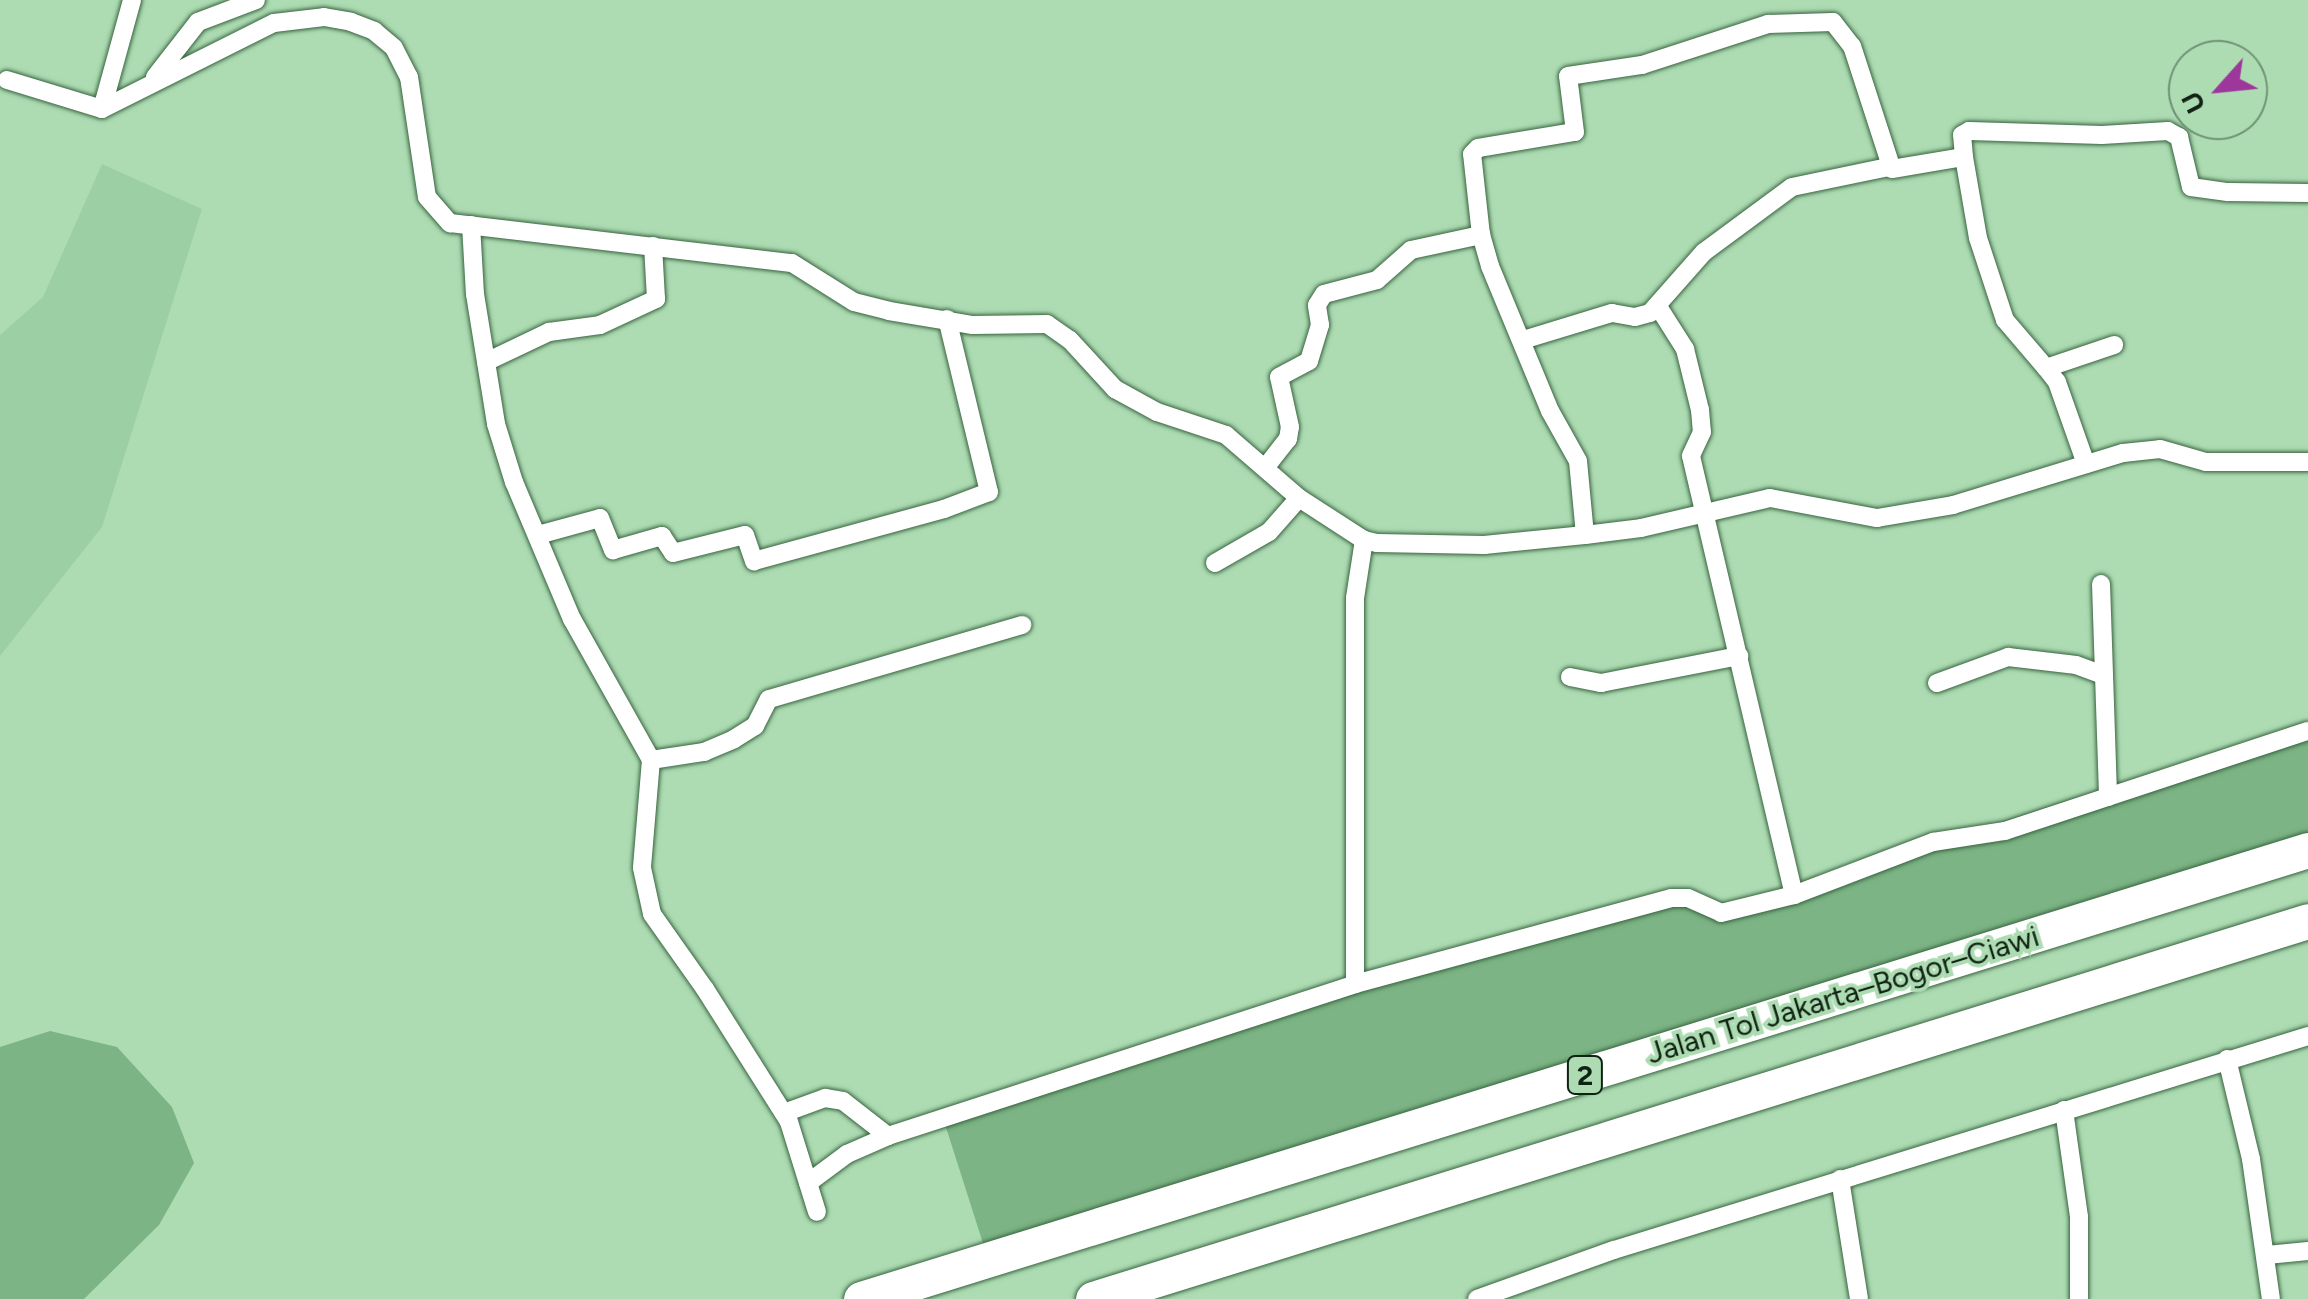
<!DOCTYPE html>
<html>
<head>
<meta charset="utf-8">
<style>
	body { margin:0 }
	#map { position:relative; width:2308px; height:1299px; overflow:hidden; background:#addcb3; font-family:Figtree,sans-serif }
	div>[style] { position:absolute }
	.built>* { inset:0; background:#9cd0a4 }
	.green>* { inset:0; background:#7cb485 }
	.roads { filter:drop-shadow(0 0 2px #396440) drop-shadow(0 0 2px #396440) }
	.minor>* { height:18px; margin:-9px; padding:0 9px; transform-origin:9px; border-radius:9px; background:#fff }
	.motorway>* { height:35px; margin:-17.5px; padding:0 17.5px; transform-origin:17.5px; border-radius:17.5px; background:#fff }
	span { translate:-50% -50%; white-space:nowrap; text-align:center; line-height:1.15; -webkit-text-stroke:8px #addcb3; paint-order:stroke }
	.shield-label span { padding:2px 8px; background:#addcb3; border:2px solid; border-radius:8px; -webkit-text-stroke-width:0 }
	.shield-label { font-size:28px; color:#102213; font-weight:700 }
	.street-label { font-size:30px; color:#102213 }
	.north { position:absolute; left:2168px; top:40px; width:100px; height:100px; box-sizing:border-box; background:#addcb3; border:2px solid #6e9273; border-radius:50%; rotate:243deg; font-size:28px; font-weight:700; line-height:40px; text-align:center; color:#102213 }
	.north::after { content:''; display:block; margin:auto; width:35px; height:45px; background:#9d379b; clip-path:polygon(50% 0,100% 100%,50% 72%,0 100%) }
</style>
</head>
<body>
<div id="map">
	<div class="built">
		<div style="clip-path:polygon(102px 164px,202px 209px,102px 527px,0 656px,0 335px,43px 297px)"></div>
	</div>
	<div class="green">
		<div style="clip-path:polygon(2308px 722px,2308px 850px,988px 1259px,943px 1118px,1355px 984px,1671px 898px,1721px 913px)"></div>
		<div style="clip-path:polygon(50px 1031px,117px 1047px,172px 1107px,194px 1163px,159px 1225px,84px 1299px,0 1299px,0 1047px)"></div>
	</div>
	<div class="roads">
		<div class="minor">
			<div style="left:155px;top:77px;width:70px;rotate:-52deg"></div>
			<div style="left:198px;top:22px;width:62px;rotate:-20.8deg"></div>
			<div style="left:7px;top:80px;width:99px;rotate:17deg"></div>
			<div style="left:102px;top:109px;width:192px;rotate:-26.6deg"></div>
			<div style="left:274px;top:23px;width:50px;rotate:-6.8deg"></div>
			<div style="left:324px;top:17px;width:27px;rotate:10deg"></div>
			<div style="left:351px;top:22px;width:25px;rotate:21deg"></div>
			<div style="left:374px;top:31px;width:26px;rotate:40deg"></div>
			<div style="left:394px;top:48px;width:33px;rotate:63deg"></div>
			<div style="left:409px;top:77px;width:121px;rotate:81.5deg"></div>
			<div style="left:427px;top:197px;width:35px;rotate:49deg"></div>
			<div style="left:450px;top:223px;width:344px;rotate:6.7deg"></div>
			<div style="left:792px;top:263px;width:73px;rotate:32.2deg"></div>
			<div style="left:854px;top:302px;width:36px;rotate:14deg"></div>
			<div style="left:889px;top:311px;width:85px;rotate:9.5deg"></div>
			<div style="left:973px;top:325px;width:74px;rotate:-0.8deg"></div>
			<div style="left:1047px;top:324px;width:28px;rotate:35deg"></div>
			<div style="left:1070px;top:340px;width:67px;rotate:47.4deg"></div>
			<div style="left:1115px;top:389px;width:48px;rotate:28.7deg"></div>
			<div style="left:1157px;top:412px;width:73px;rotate:18.4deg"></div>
			<div style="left:1226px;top:435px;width:96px;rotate:40.8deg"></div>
			<div style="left:1299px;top:498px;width:77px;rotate:32.9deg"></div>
			<div style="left:1364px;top:540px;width:13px;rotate:13deg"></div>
			<div style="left:1377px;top:543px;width:107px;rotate:1.1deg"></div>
			<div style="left:1484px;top:545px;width:101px;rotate:-5.7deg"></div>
			<div style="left:1585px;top:535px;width:56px;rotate:-7.1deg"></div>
			<div style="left:1641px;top:528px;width:132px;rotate:-13.1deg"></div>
			<div style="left:1770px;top:498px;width:109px;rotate:10.6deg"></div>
			<div style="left:1877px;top:518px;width:77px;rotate:-9.7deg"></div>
			<div style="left:1953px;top:505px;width:178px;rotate:-17deg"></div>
			<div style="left:2123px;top:453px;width:37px;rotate:-6deg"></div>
			<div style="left:2160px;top:449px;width:48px;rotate:15.8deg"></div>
			<div style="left:2206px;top:462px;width:102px"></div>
			<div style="left:102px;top:109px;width:113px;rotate:-74.6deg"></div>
			<div style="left:1964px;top:157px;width:82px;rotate:80.2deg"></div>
			<div style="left:1978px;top:238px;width:86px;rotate:71.8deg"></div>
			<div style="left:2005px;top:320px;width:63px;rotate:49.5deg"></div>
			<div style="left:471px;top:225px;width:69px;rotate:86.7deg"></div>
			<div style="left:475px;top:294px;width:132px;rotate:80.8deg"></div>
			<div style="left:496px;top:424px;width:61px;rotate:72.8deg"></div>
			<div style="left:514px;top:482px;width:149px;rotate:67.1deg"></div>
			<div style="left:572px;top:619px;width:162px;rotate:60.7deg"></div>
			<div style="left:651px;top:760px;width:54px;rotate:-8.6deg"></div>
			<div style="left:704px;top:752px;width:33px;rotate:-23deg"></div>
			<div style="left:734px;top:739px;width:25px;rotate:-32deg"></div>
			<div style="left:755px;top:726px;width:30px;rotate:-63deg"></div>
			<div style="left:769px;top:699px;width:264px;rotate:-16.3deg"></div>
			<div style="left:1659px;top:308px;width:49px;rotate:57.6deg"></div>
			<div style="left:1685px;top:349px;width:63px;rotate:76.2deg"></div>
			<div style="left:1700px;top:410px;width:22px;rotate:85deg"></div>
			<div style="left:1702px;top:432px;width:26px;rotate:115deg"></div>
			<div style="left:1691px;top:456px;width:451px;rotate:76.8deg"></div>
			<div style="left:1794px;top:895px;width:149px;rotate:-20.9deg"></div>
			<div style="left:1933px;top:842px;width:73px;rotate:-8.7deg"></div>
			<div style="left:2005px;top:831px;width:319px;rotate:-18.3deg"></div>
			<div style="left:1523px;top:340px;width:93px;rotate:-16.9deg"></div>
			<div style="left:1612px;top:313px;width:23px;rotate:10deg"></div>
			<div style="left:1635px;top:317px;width:16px;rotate:-15deg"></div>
			<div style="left:1650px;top:313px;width:81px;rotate:-48.5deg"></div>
			<div style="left:1704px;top:252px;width:109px;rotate:-36.5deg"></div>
			<div style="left:1792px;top:187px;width:99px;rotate:-11.7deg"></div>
			<div style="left:486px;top:362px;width:70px;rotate:-25.5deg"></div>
			<div style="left:549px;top:332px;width:51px;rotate:-7.8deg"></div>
			<div style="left:600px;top:325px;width:62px;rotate:-24.9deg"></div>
			<div style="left:656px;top:299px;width:53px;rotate:-93.2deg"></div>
			<div style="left:2086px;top:464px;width:87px;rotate:-109.5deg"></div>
			<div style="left:2057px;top:382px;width:18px;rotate:-128deg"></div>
			<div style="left:2046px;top:368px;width:72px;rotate:-18.7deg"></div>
			<div style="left:1265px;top:468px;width:37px;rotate:-52deg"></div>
			<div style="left:1288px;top:439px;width:12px;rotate:-81deg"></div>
			<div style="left:1290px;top:427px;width:51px;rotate:-102.4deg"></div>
			<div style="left:1279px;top:377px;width:34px;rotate:-28deg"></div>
			<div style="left:1309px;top:361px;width:38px;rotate:-73deg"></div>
			<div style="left:1320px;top:325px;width:20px;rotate:-99deg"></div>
			<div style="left:1317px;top:305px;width:13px;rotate:-58deg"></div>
			<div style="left:1324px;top:294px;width:55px;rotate:-14.8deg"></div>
			<div style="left:1377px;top:280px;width:45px;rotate:-41.4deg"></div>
			<div style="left:1411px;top:250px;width:72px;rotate:-12.1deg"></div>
			<div style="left:538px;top:535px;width:64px;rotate:-15.3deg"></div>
			<div style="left:600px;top:518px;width:35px;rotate:68deg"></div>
			<div style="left:613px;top:550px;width:51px;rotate:-15.9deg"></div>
			<div style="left:662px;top:536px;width:20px;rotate:57deg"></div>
			<div style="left:673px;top:553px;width:74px;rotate:-14deg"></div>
			<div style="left:745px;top:535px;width:28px;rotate:71deg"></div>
			<div style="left:754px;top:561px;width:197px;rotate:-15.3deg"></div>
			<div style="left:944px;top:509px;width:48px;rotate:-20.7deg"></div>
			<div style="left:989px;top:492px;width:178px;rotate:-103.6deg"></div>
			<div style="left:1585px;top:535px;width:74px;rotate:-95.4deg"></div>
			<div style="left:1578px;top:461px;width:57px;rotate:-119.2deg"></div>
			<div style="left:1550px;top:411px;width:157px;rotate:-112.5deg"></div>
			<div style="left:1490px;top:266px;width:32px;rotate:-106deg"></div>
			<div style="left:1481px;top:235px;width:81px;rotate:-96.3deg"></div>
			<div style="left:1472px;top:154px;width:8px;rotate:-45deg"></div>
			<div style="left:1478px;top:148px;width:98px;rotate:-9.4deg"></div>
			<div style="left:1575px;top:132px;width:56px;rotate:-97.1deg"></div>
			<div style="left:1568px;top:76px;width:75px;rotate:-8.5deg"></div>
			<div style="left:1642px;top:65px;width:133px;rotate:-18deg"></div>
			<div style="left:1768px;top:24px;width:65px;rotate:-1.8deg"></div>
			<div style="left:1833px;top:22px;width:31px;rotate:52deg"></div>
			<div style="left:1852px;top:46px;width:129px;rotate:72deg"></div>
			<div style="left:1892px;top:169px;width:73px;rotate:-9.5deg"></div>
			<div style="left:1964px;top:157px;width:22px;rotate:-95deg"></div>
			<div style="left:1962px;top:135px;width:8px;rotate:-30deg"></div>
			<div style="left:1969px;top:131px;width:133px;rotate:1.7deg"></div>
			<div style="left:2102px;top:135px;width:66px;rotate:-3.5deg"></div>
			<div style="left:2168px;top:131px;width:13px;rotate:29deg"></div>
			<div style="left:2179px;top:137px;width:51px;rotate:76.5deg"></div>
			<div style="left:2191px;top:187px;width:37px;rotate:8deg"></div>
			<div style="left:2228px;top:192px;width:80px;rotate:0.7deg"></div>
			<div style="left:1215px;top:563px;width:62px;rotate:-29.9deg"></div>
			<div style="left:1269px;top:532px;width:45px;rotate:-48.6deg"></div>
			<div style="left:2101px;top:584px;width:213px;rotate:88.1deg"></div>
			<div style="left:1570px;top:677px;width:32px;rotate:11deg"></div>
			<div style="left:1601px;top:683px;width:141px;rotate:-11.1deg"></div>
			<div style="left:1937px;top:683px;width:76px;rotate:-20.1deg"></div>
			<div style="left:2008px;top:657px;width:68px;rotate:6.7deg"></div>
			<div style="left:2076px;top:665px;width:29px;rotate:20deg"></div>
			<div style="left:651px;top:760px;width:108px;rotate:94.8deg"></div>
			<div style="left:642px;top:868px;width:47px;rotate:77.7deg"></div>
			<div style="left:652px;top:914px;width:92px;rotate:54.8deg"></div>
			<div style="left:705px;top:989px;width:157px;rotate:57.7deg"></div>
			<div style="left:789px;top:1122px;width:94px;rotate:72.7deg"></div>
			<div style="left:1355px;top:984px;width:386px;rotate:-90deg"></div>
			<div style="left:1355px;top:598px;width:59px;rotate:-81.2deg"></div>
			<div style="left:2227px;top:1059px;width:103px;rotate:76.5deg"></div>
			<div style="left:2251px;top:1159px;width:141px;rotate:81.9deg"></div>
			<div style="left:2064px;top:1110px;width:108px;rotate:82deg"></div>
			<div style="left:2079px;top:1217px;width:82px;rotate:90deg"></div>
			<div style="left:784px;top:1113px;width:44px;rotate:-20.1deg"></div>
			<div style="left:825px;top:1098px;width:18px;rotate:9deg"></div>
			<div style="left:843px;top:1101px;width:57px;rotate:37.9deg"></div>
			<div style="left:1840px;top:1179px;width:121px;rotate:81deg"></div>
			<div style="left:808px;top:1183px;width:49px;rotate:-36.6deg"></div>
			<div style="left:847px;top:1154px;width:45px;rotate:-23.7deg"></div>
			<div style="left:888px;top:1136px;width:491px;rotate:-18deg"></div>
			<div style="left:1355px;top:984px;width:327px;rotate:-15.2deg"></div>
			<div style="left:1671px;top:898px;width:17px"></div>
			<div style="left:1688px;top:898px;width:36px;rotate:24deg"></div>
			<div style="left:1721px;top:913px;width:75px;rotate:-13.9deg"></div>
			<div style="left:2267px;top:1255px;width:41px;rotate:-5.6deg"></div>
			<div style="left:1477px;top:1299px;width:145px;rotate:-19.7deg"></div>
			<div style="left:1614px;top:1250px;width:726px;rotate:-17.14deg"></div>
		</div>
		<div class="motorway">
			<div style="left:861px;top:1299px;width:1515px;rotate:-17.24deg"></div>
			<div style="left:1093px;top:1299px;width:1272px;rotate:-17.28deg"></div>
		</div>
	</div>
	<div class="shield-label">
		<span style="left:1585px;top:1075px">2</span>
	</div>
	<div class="street-label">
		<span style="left:1843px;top:995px;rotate:-17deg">Jalan Tol Jakarta–Bogor–Ciawi</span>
	</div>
	<div class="north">U</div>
</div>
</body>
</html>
